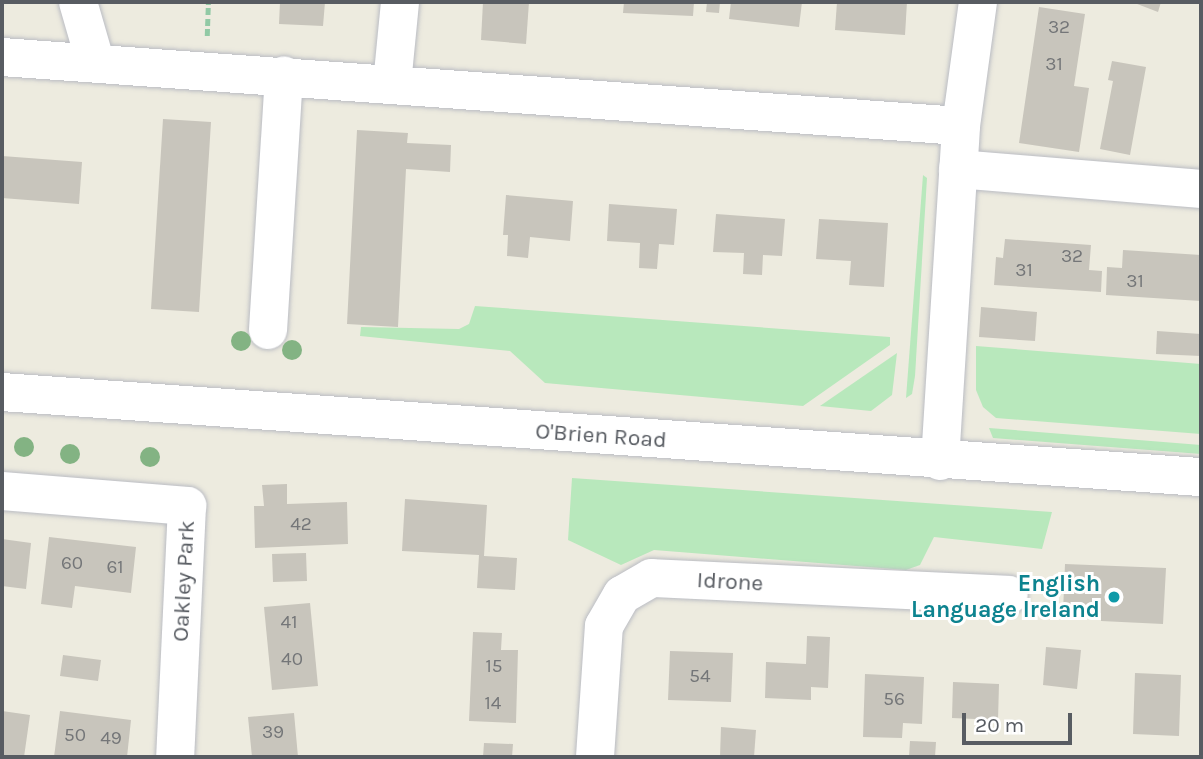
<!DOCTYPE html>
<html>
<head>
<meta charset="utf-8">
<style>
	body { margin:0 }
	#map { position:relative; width:1203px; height:759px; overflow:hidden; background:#edebdf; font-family:Karla,sans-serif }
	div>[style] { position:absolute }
	.green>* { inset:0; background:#b8e8bc }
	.building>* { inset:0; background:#c8c5bc }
	.path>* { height:4.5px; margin-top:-2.25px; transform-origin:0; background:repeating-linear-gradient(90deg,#91c9a5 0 7px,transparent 0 10.5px) }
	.roads { filter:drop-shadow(0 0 2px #babcc3) drop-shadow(0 0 2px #babcc3) }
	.minor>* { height:38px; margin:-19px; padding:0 19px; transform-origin:19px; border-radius:19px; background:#fff }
	.trees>* { width:20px; height:20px; margin:-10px; border-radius:50%; background:#83b383 }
	.dots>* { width:19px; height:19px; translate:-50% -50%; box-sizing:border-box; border:4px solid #fff; border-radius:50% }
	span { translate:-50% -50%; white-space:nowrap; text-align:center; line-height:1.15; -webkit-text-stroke:6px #fff; paint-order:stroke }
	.number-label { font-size:19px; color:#747678 }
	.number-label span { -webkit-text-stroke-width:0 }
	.street-label { font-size:23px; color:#585c62 }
	.culture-label { font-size:23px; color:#0d838f; font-weight:700 }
	.right { translate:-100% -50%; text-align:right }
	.frame { position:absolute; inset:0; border:4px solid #585c62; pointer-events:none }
	.scale { position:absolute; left:962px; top:713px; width:110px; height:32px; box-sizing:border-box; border:4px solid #585c62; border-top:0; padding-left:9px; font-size:21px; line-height:24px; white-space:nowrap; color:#585c62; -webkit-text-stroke:5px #fff; paint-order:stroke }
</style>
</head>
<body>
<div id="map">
	<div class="green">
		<div style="clip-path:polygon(923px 175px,927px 178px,915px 376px,912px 394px,906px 398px)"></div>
		<div style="clip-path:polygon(475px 306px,890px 337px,890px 345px,803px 406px,545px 383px,510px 351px,360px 336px,361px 327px,459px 329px,469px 324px)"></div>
		<div style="clip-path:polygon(976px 346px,1201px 364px,1201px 434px,996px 418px,983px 407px,976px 390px)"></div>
		<div style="clip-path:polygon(897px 353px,892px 395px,871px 411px,820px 406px)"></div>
		<div style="clip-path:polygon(989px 428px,1201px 445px,1201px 454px,993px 438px)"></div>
		<div style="clip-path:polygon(572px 478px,1052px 512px,1042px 549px,934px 537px,920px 565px,906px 570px,654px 550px,621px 565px,568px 540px)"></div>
	</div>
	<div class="building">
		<div style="clip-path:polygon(280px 2px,325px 2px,323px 26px,279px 24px)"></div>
		<div style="clip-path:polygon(483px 2px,529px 2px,526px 44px,481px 40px)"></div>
		<div style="clip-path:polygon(624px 2px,694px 2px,693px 16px,623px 13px)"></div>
		<div style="clip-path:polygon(707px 2px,720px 2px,719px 13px,706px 12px)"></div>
		<div style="clip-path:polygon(731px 2px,802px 2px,799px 27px,729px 19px)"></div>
		<div style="clip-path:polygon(837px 2px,907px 2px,905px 35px,835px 30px)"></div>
		<div style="clip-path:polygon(1132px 2px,1161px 2px,1158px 12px)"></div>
		<div style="clip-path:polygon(1039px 7px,1085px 14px,1074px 86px,1089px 88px,1079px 152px,1019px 143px)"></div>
		<div style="clip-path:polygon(1112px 61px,1146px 67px,1130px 155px,1100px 149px,1113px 81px,1108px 80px)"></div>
		<div style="clip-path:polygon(163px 119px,211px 122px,199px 312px,151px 309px)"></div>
		<div style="clip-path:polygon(357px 130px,408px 133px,407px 143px,451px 145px,450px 172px,406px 169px,398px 327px,347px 324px)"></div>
		<div style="clip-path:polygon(2px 156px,82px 162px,79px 204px,2px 198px)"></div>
		<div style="clip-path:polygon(506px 195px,573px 201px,570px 241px,530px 237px,528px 258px,507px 256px,508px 235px,503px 235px)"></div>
		<div style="clip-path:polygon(609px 204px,677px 209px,674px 245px,659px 244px,657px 269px,639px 268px,640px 243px,607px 241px)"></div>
		<div style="clip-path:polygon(716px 214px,785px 219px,782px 256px,763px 255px,762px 275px,743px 274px,744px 253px,713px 252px)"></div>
		<div style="clip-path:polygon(819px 219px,888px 223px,884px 287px,849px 285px,851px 261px,816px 259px)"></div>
		<div style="clip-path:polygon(1005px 239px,1091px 245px,1089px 270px,1102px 271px,1101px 292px,994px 285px,996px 257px,1003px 258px)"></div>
		<div style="clip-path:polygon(1123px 250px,1201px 255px,1201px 301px,1106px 295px,1107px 267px,1122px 268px)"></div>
		<div style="clip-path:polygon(981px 307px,1037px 312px,1035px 341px,979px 337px)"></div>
		<div style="clip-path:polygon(1157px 331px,1201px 334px,1201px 356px,1156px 354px)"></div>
		<div style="clip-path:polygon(287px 484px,287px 504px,347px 502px,348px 544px,255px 548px,254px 506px,264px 506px,262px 485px)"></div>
		<div style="clip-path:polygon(405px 499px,487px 505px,484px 556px,517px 558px,515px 590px,477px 588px,479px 555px,402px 551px)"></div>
		<div style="clip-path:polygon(49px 537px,136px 547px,131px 593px,75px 586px,72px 608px,41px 604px)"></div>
		<div style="clip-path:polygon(2px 539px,31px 543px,26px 589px,2px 586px)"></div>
		<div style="clip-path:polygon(306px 553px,307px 581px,273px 582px,272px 554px)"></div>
		<div style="clip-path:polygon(1065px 564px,1166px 568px,1163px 624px,1101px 621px,1101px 613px,1063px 612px)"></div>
		<div style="clip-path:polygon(310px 603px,318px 686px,272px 690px,264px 607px)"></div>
		<div style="clip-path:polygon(473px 632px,502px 633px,501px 650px,518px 650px,516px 723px,469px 721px)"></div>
		<div style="clip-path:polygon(807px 636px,830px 637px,828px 688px,811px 687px,811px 700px,765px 698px,766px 662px,806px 664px)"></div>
		<div style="clip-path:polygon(1046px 647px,1081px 650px,1077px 689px,1043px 685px)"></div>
		<div style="clip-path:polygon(670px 651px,733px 653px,731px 702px,668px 700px)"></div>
		<div style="clip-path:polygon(63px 655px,101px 660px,98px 681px,60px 676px)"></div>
		<div style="clip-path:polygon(1135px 673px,1181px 675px,1179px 736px,1133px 734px)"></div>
		<div style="clip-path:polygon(865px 674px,924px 677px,922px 724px,903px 723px,902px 738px,863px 737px)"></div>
		<div style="clip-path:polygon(953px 682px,999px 684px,998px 720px,952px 718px)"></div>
		<div style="clip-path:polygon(2px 711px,30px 715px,24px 757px,2px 757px)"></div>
		<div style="clip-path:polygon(60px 711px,131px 720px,127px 757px,54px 757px)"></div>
		<div style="clip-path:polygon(294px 713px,298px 757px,252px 757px,248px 717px)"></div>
		<div style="clip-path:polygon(721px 727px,756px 730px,754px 757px,720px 757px)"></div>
		<div style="clip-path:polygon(910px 741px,936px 742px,935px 757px,909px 757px)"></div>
		<div style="clip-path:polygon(484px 743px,513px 744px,512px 757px,483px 757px)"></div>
	</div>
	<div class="path">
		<div style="left:207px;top:36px;width:34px;rotate:-88deg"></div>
	</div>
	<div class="roads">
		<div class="minor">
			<div style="left:78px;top:2px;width:61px;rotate:73.9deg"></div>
			<div style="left:2px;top:57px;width:961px;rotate:4.12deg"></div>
			<div style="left:392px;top:84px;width:82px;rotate:-84.4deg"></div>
			<div style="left:958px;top:169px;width:244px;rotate:4.7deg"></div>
			<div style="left:268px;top:330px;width:255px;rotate:-86.4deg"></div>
			<div style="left:2px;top:392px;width:1202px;rotate:4.06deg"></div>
			<div style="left:940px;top:461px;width:336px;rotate:-86.4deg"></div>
			<div style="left:961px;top:126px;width:125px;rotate:-82.2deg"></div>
			<div style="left:2px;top:491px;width:186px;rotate:4.6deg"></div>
			<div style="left:187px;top:506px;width:251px;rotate:92.7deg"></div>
			<div style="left:595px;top:757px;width:131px;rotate:-86.1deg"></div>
			<div style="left:604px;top:626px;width:36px;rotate:-60deg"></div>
			<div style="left:622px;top:595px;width:34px;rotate:-30deg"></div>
			<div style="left:652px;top:578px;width:357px;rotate:2.7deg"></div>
		</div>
	</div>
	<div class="trees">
		<div style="left:241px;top:341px"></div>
		<div style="left:292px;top:350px"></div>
		<div style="left:24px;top:447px"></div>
		<div style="left:70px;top:454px"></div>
		<div style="left:150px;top:457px"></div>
	</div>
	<div class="dots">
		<div style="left:1114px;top:597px;background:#0f9aa8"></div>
	</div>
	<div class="number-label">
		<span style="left:1059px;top:28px">32</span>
		<span style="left:1054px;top:65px">31</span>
		<span style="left:1072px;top:257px">32</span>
		<span style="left:1024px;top:271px">31</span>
		<span style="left:1135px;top:282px">31</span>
		<span style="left:301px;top:525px">42</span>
		<span style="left:72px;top:564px">60</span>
		<span style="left:115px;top:568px">61</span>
		<span style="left:289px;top:623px">41</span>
		<span style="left:292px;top:660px">40</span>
		<span style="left:494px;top:667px">15</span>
		<span style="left:700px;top:677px">54</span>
		<span style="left:894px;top:700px">56</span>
		<span style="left:493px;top:704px">14</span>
		<span style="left:273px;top:733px">39</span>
		<span style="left:75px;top:736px">50</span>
		<span style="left:111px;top:739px">49</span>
	</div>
	<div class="street-label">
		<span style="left:601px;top:436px;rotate:4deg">O'Brien Road</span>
		<span style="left:184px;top:581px;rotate:-87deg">Oakley Park</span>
		<span style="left:730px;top:582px;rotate:3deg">Idrone</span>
	</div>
	<div class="culture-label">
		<span class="right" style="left:1100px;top:597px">English<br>Language Ireland</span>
	</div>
	<div class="frame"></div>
	<div class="scale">20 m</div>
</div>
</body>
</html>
